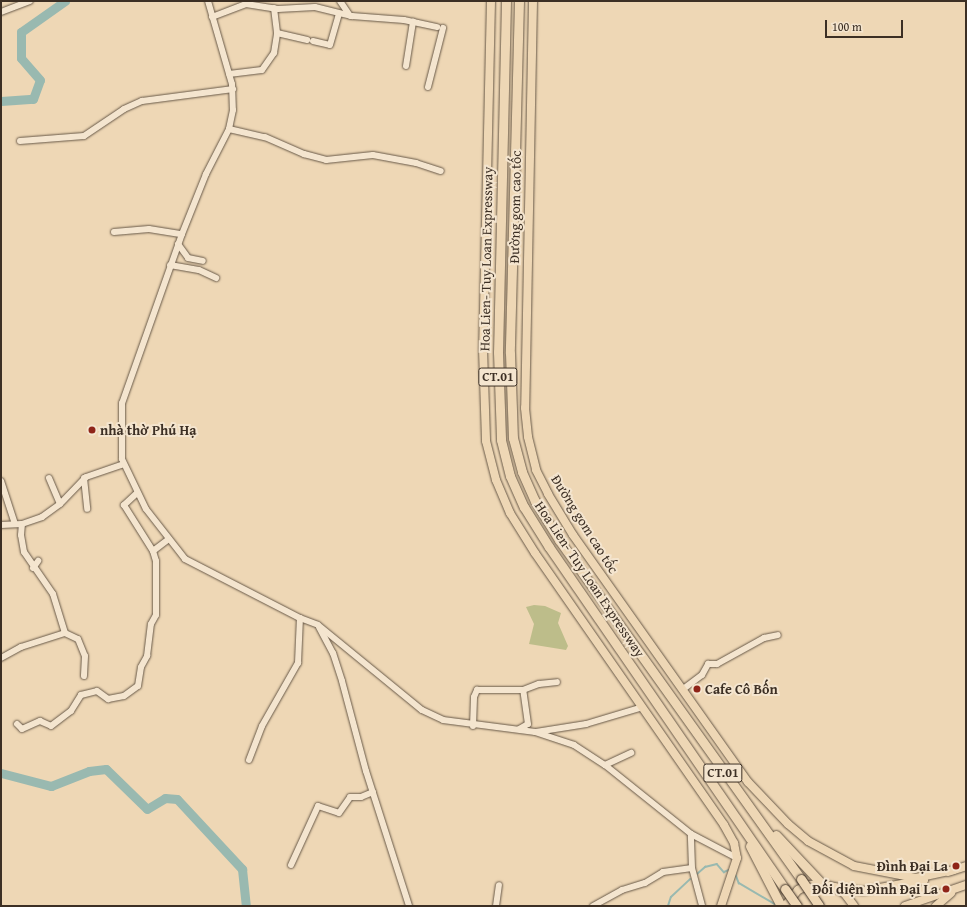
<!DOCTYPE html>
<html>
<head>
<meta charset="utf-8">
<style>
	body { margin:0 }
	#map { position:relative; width:967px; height:907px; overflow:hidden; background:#eed7b5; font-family:"Gentium Book Plus",serif }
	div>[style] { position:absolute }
	.green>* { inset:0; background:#bdbd8a }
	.stream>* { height:1.5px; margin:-0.75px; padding:0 0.75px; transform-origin:0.75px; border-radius:0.75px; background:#99b9b0 }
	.river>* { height:9px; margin:-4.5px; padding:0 4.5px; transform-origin:4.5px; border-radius:4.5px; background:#99b9b0 }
	.roads { filter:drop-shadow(0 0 1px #685948) drop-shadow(0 0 1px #685948) }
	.minor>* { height:6px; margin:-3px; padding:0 3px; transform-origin:3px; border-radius:3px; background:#f4e5cf }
	.major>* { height:8px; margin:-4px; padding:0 4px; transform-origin:4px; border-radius:4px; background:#eed7b5 }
	.highway>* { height:9px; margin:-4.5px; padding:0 4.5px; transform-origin:4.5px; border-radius:4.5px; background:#eed7b5 }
	.bridges { filter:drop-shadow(0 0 1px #3c2f24) drop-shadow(0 0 1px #3c2f24) }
	.highway-bridge>* { height:9px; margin:-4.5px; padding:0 4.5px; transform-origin:4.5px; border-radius:4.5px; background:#eed7b5 }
	.dots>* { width:11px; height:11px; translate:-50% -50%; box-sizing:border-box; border:2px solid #f4e5cf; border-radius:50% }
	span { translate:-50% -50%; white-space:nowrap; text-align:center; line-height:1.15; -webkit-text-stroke:4px #f4e5cf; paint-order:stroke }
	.shield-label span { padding:1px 3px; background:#f4e5cf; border:1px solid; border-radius:3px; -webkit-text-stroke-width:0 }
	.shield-label { font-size:13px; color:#3c2f24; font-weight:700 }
	.street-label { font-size:14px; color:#3c2f24 }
	.poi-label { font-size:14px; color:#3c2f24; font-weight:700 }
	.left { translate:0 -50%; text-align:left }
	.right { translate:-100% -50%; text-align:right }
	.frame { position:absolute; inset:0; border:2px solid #3c2f24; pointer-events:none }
	.scale { position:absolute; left:825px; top:20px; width:78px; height:18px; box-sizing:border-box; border:2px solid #3c2f24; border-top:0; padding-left:5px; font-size:12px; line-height:14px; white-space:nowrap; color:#3c2f24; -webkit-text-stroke:3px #f4e5cf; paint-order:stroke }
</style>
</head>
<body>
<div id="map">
	<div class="green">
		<div style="clip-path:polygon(534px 605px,545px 606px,561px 613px,558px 623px,568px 646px,566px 650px,529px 644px,534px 624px,526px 607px)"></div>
	</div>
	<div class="stream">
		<div style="left:697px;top:874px;width:11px;rotate:-41deg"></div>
		<div style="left:705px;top:867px;width:12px;rotate:-14deg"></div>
		<div style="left:717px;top:864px;width:11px;rotate:49deg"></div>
		<div style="left:724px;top:872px;width:5px;rotate:-22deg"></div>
		<div style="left:736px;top:875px;width:9px;rotate:69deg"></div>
		<div style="left:739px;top:883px;width:42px;rotate:30.3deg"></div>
		<div style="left:668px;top:906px;width:9px;rotate:-72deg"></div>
		<div style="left:671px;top:897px;width:26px;rotate:-43deg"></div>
	</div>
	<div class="river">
		<div style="left:1px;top:101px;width:32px;rotate:-4deg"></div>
		<div style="left:33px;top:99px;width:20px;rotate:-70deg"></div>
		<div style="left:40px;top:80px;width:29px;rotate:-131deg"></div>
		<div style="left:21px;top:58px;width:26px;rotate:-90deg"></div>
		<div style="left:21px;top:32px;width:54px;rotate:-35.2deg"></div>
		<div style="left:1px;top:773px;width:52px;rotate:14.6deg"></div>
		<div style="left:51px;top:786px;width:41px;rotate:-21.5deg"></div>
		<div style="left:89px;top:771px;width:17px;rotate:-7deg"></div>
		<div style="left:106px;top:769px;width:57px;rotate:44.3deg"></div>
		<div style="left:147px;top:809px;width:21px;rotate:-31deg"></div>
		<div style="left:165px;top:798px;width:12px;rotate:5deg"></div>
		<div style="left:177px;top:799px;width:96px;rotate:47.1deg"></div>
		<div style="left:242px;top:869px;width:37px;rotate:84deg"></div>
	</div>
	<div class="roads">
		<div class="minor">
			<div style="left:208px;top:1px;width:86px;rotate:73.9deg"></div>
			<div style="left:232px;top:84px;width:26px;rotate:88deg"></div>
			<div style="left:233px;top:110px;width:19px;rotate:102deg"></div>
			<div style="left:229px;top:129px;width:51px;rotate:117.1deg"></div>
			<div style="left:206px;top:174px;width:65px;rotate:111.8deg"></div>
			<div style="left:182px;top:234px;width:179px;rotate:109.5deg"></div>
			<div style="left:122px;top:403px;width:56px;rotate:90deg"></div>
			<div style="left:122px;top:459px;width:55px;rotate:64.4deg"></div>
			<div style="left:146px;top:509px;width:63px;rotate:52deg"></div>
			<div style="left:185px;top:559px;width:129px;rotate:27.2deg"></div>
			<div style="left:300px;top:618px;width:19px;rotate:21deg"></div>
			<div style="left:318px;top:625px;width:134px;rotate:39.3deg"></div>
			<div style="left:422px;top:710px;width:23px;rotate:25deg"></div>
			<div style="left:443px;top:720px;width:93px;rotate:7.4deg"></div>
			<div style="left:535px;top:732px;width:41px;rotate:18.4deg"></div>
			<div style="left:574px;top:745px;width:37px;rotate:33deg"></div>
			<div style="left:605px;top:765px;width:110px;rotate:38.7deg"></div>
			<div style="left:691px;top:834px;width:52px;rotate:27.6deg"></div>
			<div style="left:340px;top:1px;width:18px;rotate:56deg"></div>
			<div style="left:274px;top:8px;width:25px;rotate:83deg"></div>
			<div style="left:277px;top:33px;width:31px;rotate:13deg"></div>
			<div style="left:1px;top:12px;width:31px;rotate:-21deg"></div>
			<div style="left:212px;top:17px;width:36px;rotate:-21deg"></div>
			<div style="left:246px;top:4px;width:32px;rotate:9deg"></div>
			<div style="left:278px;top:9px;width:37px;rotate:-3deg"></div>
			<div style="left:315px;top:7px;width:38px;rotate:14deg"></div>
			<div style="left:352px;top:16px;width:52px;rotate:4.4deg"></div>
			<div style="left:404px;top:20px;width:34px;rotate:12deg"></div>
			<div style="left:313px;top:41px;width:17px;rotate:13deg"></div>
			<div style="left:330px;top:45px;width:32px;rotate:-74deg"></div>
			<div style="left:406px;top:66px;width:45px;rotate:-81deg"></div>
			<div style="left:229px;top:74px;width:33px;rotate:-7deg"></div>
			<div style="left:262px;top:70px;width:21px;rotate:-55deg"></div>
			<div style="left:274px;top:53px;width:20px;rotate:-81deg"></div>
			<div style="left:428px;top:87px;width:61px;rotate:-75.7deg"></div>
			<div style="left:229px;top:129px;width:37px;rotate:13deg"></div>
			<div style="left:265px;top:137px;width:43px;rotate:23.6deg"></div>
			<div style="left:304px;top:154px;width:23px;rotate:15deg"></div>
			<div style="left:326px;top:160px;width:47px;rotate:-6.1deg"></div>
			<div style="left:373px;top:155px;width:44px;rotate:10.5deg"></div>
			<div style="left:416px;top:163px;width:26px;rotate:18deg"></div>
			<div style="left:20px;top:141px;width:64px;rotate:-4.5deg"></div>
			<div style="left:84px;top:136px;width:48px;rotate:-34deg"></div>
			<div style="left:124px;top:109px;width:20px;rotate:-24deg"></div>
			<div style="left:142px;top:101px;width:92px;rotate:-7.5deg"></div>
			<div style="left:114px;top:232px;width:35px;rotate:-5deg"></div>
			<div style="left:149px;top:229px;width:33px;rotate:9deg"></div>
			<div style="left:178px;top:244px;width:17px;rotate:54deg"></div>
			<div style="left:188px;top:258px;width:15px;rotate:11deg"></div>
			<div style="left:170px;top:265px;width:29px;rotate:10deg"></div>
			<div style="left:199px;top:270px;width:19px;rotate:25deg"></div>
			<div style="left:49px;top:478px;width:28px;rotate:67deg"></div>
			<div style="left:84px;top:478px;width:31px;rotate:84deg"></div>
			<div style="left:1px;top:481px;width:45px;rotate:72deg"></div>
			<div style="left:137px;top:493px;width:18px;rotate:137deg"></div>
			<div style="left:124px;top:505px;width:54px;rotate:57.8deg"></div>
			<div style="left:1px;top:525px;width:21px;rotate:-3deg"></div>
			<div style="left:22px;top:524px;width:21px;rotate:-19deg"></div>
			<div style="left:42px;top:517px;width:22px;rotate:-36deg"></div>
			<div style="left:60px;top:504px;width:37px;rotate:-46deg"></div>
			<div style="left:86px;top:477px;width:39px;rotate:-19deg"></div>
			<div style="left:33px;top:568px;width:9px;rotate:-54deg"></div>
			<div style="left:319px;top:627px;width:30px;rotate:62deg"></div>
			<div style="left:333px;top:653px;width:29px;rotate:72deg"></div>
			<div style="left:342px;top:681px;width:93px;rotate:75.1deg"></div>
			<div style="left:366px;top:771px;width:142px;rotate:72.3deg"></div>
			<div style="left:65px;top:633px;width:14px;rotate:25deg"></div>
			<div style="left:78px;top:639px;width:18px;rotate:68deg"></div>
			<div style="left:85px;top:656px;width:20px;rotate:93deg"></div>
			<div style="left:1px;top:658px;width:23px;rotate:-29deg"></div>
			<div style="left:21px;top:647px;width:46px;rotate:-17.7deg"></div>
			<div style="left:65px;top:633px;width:41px;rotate:-107.1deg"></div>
			<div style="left:53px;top:594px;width:51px;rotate:-124.6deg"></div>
			<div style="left:24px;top:552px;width:17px;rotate:-100deg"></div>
			<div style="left:21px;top:535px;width:11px;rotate:-85deg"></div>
			<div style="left:682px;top:690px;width:25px;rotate:-37deg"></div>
			<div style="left:702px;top:675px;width:13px;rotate:-61deg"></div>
			<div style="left:708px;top:664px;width:9px"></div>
			<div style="left:717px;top:664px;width:54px;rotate:-29deg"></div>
			<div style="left:764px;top:638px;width:14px;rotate:-12deg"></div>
			<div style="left:17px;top:724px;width:7px;rotate:45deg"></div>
			<div style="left:22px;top:729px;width:20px;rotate:-24deg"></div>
			<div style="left:40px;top:721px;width:12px;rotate:24deg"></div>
			<div style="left:51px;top:726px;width:25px;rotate:-37deg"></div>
			<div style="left:71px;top:711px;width:19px;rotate:-58deg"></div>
			<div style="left:81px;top:695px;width:16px;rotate:-14deg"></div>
			<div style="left:97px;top:691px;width:14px;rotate:36deg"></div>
			<div style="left:108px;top:699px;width:16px;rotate:-11deg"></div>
			<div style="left:124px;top:696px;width:17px;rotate:-36deg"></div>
			<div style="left:138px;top:686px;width:19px;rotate:-81deg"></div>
			<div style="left:141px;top:667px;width:13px;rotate:-61deg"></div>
			<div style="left:147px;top:656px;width:32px;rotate:-83deg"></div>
			<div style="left:151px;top:624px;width:10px;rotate:-61deg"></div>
			<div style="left:156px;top:615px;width:54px;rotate:-90deg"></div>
			<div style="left:156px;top:561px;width:10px;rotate:-107deg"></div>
			<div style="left:153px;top:551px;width:20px;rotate:-37deg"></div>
			<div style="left:473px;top:726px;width:29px;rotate:-88deg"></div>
			<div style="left:474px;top:697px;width:8px;rotate:-67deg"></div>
			<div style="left:477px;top:690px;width:46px"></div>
			<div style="left:523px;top:690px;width:17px;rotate:-21deg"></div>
			<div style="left:539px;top:684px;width:18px;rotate:-6deg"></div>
			<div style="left:519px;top:729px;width:10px;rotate:-29deg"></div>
			<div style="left:528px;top:724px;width:34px;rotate:-98deg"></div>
			<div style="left:536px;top:732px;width:51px;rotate:-9.1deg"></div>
			<div style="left:586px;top:724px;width:59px;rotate:-16.6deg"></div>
			<div style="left:249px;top:760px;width:36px;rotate:-69deg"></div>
			<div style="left:262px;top:726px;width:73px;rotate:-60.3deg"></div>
			<div style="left:298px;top:663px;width:45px;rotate:-87.5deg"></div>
			<div style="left:605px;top:765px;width:29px;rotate:-25deg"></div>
			<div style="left:291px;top:865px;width:65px;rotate:-65.4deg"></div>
			<div style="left:318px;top:806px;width:22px;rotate:18deg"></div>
			<div style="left:339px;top:813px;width:19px;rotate:-55deg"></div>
			<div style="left:350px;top:797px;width:11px"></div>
			<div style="left:361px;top:797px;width:13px;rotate:-23deg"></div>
			<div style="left:692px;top:868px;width:39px;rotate:75deg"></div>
			<div style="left:496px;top:906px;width:21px;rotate:-82deg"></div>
			<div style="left:593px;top:906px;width:33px;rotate:-29deg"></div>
			<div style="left:622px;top:890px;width:24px;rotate:-17deg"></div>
			<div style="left:645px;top:883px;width:21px;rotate:-31deg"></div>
			<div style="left:663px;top:872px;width:29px;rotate:-8deg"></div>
			<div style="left:692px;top:868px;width:34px;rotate:-92deg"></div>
		</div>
		<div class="major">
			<div style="left:491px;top:1px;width:348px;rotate:91.3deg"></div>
			<div style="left:483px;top:349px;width:92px;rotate:88.1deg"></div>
			<div style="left:486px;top:441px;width:40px;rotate:75.6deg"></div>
			<div style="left:496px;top:480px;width:36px;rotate:67deg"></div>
			<div style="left:510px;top:513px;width:47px;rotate:58deg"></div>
			<div style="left:535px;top:553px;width:331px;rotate:55.2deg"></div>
			<div style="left:724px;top:825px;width:21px;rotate:61deg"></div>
			<div style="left:734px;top:843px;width:15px;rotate:79deg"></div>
			<div style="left:737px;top:858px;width:51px;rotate:108.4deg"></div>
			<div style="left:533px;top:1px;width:407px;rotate:91.1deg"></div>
			<div style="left:525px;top:408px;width:29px;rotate:84deg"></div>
			<div style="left:528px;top:437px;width:34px;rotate:76deg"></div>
			<div style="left:536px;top:470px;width:27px;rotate:63deg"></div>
			<div style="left:548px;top:494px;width:48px;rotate:58.6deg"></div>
			<div style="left:573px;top:535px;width:303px;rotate:54.7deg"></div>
			<div style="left:748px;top:782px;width:58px;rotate:46.4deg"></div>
			<div style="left:788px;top:824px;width:26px;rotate:40deg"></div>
			<div style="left:808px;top:841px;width:52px;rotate:28.5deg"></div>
			<div style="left:854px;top:866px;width:63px;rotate:11deg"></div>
			<div style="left:916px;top:878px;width:38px;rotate:-12deg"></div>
			<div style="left:948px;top:872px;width:19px;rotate:-18deg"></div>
			<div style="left:834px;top:887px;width:29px;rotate:8deg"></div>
			<div style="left:863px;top:891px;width:62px;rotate:-10.2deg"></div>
			<div style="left:785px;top:906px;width:21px;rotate:-51deg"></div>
			<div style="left:798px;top:890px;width:12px;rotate:-24deg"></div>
			<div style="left:809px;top:885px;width:13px;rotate:-4deg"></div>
			<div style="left:822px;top:884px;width:12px;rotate:14deg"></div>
			<div style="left:834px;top:887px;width:13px;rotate:32deg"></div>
			<div style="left:845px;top:894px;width:15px;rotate:53deg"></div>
			<div style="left:905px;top:906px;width:65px;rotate:-19deg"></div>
			<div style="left:936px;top:906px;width:20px;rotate:-41deg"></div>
		</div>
		<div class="highway">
			<div style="left:506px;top:1px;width:351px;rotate:91.3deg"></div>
			<div style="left:498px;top:352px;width:88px;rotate:88deg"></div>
			<div style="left:501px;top:440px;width:37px;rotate:76deg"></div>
			<div style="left:510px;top:476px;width:34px;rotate:66deg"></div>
			<div style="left:524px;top:507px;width:47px;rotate:58deg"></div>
			<div style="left:549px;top:547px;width:416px;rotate:55.4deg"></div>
			<div style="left:519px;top:1px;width:352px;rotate:91.5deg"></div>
			<div style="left:510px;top:353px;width:85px;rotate:88deg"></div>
			<div style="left:513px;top:438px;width:35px;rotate:75deg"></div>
			<div style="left:522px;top:472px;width:32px;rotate:66deg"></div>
			<div style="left:535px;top:501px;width:46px;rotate:58.4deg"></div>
			<div style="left:559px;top:540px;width:417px;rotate:54.5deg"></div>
			<div style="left:776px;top:835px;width:67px;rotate:46.8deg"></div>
			<div style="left:750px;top:846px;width:68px;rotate:62.7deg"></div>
		</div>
	</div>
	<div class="bridges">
		<div class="highway-bridge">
			<div style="left:801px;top:879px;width:32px;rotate:56deg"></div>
			<div style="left:785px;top:889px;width:21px;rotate:55deg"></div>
		</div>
	</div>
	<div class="dots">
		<div style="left:92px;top:430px;background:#8f2418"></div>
		<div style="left:697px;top:689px;background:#8f2418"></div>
		<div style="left:956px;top:866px;background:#8f2418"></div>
		<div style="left:946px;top:889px;background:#8f2418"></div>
	</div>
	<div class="shield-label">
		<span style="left:498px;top:377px">CT.01</span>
		<span style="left:723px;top:773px">CT.01</span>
	</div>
	<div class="street-label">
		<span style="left:515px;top:207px;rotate:-89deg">Đường gom cao tốc</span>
		<span style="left:486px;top:259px;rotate:-89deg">Hoa Lien- Tuy Loan Expressway</span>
		<span style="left:585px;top:524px;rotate:58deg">Đường gom cao tốc</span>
		<span style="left:590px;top:579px;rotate:56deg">Hoa Lien- Tuy Loan Expressway</span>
	</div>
	<div class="poi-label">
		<span class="left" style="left:100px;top:430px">nhà thờ Phú Hạ</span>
		<span class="left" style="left:705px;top:689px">Cafe Cô Bốn</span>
		<span class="right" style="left:948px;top:866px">Đình Đại La</span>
		<span class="right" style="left:938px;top:889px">Đối diện Đình Đại La</span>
	</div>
	<div class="frame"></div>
	<div class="scale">100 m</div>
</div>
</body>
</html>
